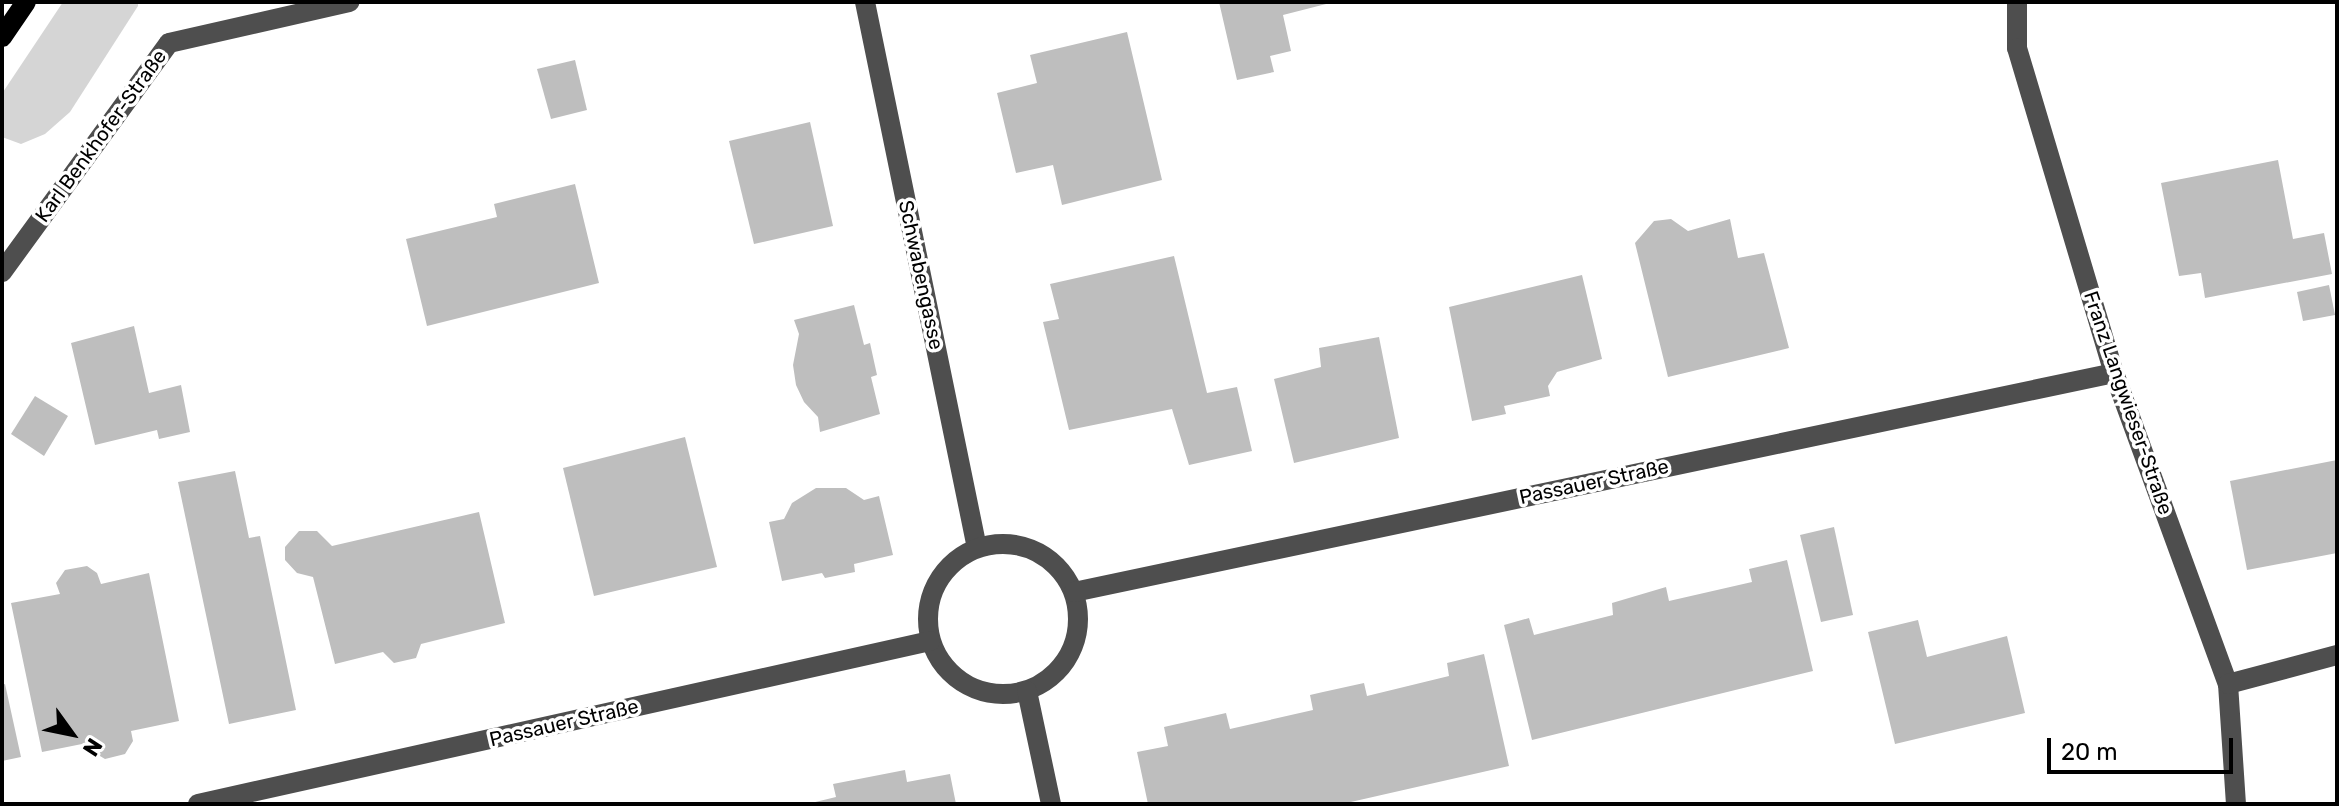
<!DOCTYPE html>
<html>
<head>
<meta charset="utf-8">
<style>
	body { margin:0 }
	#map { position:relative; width:2339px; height:806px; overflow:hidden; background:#fff; font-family:Rubik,sans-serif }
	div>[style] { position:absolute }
	.green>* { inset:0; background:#d5d5d5 }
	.building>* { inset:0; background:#bebebe }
	.minor>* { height:20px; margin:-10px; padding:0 10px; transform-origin:10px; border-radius:10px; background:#4e4e4e }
	.minor>.ring { margin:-10px; padding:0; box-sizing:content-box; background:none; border:20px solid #4e4e4e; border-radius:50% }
	.major>* { height:20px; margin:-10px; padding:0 10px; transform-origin:10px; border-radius:10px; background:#000 }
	span { translate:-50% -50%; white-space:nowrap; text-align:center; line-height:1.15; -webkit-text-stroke:7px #fff; paint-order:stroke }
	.street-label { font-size:20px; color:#000 }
	.frame { position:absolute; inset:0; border:4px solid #000; pointer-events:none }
	.north { position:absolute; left:32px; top:694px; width:80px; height:80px; -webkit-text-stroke:6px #fff; paint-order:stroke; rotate:123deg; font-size:22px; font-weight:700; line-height:32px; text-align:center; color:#000 }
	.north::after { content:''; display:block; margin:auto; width:28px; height:36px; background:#000; clip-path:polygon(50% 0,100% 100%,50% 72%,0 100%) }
	.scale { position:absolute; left:2047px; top:738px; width:186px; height:36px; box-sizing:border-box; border:4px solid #000; border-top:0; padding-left:10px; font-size:24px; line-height:28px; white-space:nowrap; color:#000; -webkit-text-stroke:6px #fff; paint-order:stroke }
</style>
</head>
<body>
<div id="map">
	<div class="green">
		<div style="clip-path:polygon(63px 2px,138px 2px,138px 6px,70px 112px,45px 134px,21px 144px,2px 137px,3px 92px)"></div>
	</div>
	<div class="building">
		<div style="clip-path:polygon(1219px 2px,1330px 2px,1330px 3px,1283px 15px,1291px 51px,1270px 56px,1274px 72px,1237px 80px)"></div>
		<div style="clip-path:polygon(1127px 32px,1162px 180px,1062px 205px,1053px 165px,1016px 173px,997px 93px,1037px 83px,1030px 55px)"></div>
		<div style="clip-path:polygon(575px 60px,587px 110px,551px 119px,537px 69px)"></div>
		<div style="clip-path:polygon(810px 122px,833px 226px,754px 244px,729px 141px)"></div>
		<div style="clip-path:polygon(2278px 160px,2293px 239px,2324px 233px,2332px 274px,2205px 298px,2201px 273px,2179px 276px,2161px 183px)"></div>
		<div style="clip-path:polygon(575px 184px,599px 283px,427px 326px,406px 239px,497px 217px,494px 204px)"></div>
		<div style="clip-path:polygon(1671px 219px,1688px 231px,1730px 219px,1738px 258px,1764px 253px,1789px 348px,1668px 377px,1635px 243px,1654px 221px)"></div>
		<div style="clip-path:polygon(1174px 256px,1207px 393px,1237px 387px,1252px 451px,1189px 465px,1172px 409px,1069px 430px,1043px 322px,1059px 319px,1050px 284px)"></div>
		<div style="clip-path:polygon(1582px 275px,1602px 359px,1557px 372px,1548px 386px,1550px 396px,1504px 406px,1506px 414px,1472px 421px,1449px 307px)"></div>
		<div style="clip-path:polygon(2329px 285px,2335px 315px,2303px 321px,2297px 292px)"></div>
		<div style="clip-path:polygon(854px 305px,864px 345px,870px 343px,877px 375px,871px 377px,880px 414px,820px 432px,818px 417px,804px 402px,796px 385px,793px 365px,799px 334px,794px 320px)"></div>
		<div style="clip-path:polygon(134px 326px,149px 393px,181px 385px,190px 432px,159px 439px,157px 430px,95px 445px,71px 343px)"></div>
		<div style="clip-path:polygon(1379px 337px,1399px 438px,1294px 463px,1274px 379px,1321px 367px,1319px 348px)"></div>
		<div style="clip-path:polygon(35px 396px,68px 416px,44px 456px,11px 434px)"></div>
		<div style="clip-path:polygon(685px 437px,717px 567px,594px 596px,563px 468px)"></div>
		<div style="clip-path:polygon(2337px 460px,2337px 553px,2247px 570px,2230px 481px)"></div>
		<div style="clip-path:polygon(235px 471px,249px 538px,260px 536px,296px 710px,229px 724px,178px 482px)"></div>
		<div style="clip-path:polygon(816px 488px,846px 488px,864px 500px,879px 496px,893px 555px,854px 564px,855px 572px,825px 578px,822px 573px,782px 581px,769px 522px,784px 519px,792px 503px)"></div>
		<div style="clip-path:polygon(479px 512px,505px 623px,421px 644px,416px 658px,394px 663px,383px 652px,335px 664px,313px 577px,297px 573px,285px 560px,285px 547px,299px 531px,317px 531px,332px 546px)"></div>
		<div style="clip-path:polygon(1834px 527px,1853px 615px,1821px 622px,1800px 535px)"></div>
		<div style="clip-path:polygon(1787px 560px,1813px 671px,1532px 740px,1504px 625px,1529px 618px,1534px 635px,1613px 615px,1612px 603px,1666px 587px,1669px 601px,1752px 582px,1749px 569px)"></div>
		<div style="clip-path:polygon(87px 566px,97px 573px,101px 584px,149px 573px,179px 721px,131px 731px,133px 741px,125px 754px,105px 759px,95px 753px,92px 742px,42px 752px,11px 603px,60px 594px,56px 583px,65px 570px)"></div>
		<div style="clip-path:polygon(1918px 620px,1927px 657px,2007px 636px,2025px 713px,1895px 744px,1868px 632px)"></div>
		<div style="clip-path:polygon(1484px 654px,1509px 766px,1342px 804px,1148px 804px,1137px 752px,1168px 746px,1164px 727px,1226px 713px,1230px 729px,1313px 710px,1310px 695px,1323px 692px,1364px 683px,1367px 696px,1449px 676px,1447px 663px)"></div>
		<div style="clip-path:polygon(5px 684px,21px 757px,2px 761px,2px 685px)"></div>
		<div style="clip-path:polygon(905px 770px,907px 782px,950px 774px,956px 804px,807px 804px,836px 797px,833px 784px)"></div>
	</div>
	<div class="minor">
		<div style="left:865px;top:2px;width:557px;rotate:78.41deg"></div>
		<div style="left:2017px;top:2px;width:46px;rotate:90deg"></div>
		<div style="left:2017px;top:48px;width:339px;rotate:73.4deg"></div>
		<div style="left:2114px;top:373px;width:331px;rotate:69.9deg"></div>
		<div style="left:2228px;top:684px;width:120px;rotate:86.2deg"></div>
		<div style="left:2px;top:272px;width:283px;rotate:-53.9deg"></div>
		<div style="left:169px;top:43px;width:185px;rotate:-12.8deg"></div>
		<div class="ring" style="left:928px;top:544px;width:130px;height:130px"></div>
		<div style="left:1074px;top:592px;width:1063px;rotate:-11.89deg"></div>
		<div style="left:2228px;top:684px;width:113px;rotate:-14.9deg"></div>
		<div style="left:1027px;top:691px;width:116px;rotate:78deg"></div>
		<div style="left:198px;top:804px;width:750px;rotate:-12.55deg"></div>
	</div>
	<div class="major">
		<div style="left:2px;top:37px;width:42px;rotate:-55.6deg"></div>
	</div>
	<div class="street-label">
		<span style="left:101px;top:136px;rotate:-54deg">Karl Benkhofer-Straße</span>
		<span style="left:921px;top:275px;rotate:78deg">Schwabengasse</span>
		<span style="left:2128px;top:403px;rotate:71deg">Franz Langwieser-Straße</span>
		<span style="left:1594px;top:482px;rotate:-12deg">Passauer Straße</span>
		<span style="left:564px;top:723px;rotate:-13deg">Passauer Straße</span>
	</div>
	<div class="frame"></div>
	<div class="north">N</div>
	<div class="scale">20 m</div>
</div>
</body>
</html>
